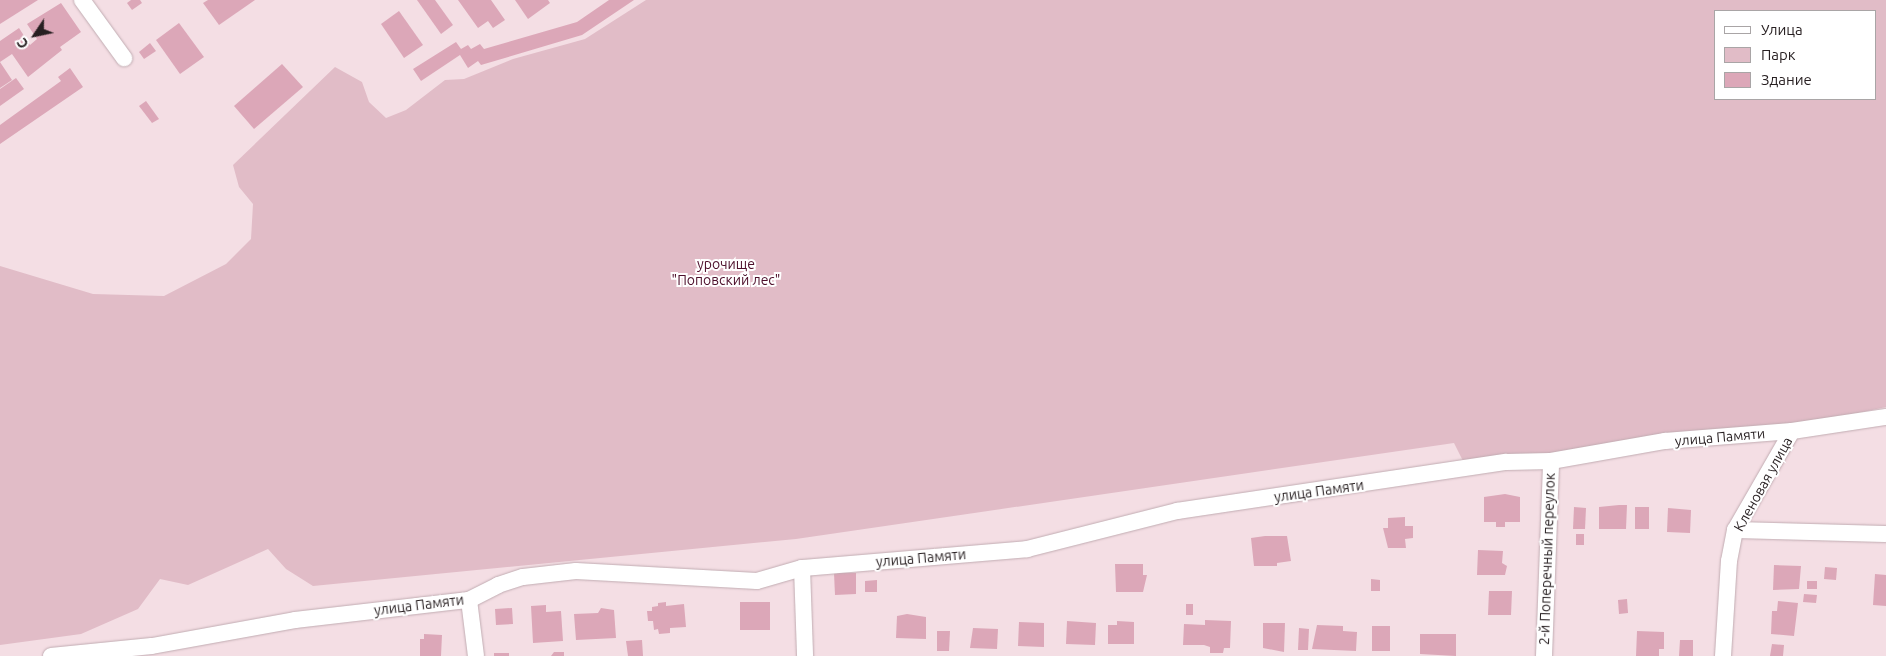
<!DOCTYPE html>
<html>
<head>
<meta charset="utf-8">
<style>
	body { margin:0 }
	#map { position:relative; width:1886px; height:656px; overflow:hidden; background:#f4dee4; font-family:Ubuntu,sans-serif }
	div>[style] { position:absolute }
	.green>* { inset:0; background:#e1bcc7 }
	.building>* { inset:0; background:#dca7b8 }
	.roads { filter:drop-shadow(0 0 1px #c1acb2) drop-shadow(0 0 1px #c1acb2) }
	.minor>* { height:16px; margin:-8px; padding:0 8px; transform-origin:8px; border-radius:8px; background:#fff }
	span { translate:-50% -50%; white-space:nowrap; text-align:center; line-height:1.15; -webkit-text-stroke:4px #fff; paint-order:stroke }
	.park-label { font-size:14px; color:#4d0f2b }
	.street-label { font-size:14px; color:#271f21 }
	.legend { position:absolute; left:1714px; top:10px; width:162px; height:90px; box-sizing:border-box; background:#fff; border:1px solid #a9a5a6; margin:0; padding:6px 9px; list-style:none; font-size:15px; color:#271f21 }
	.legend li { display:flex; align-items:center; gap:10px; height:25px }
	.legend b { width:25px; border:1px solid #a9a5a6 }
	.north { position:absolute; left:10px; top:10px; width:50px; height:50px; -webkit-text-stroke:4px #fff; paint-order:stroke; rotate:236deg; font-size:14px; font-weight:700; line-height:20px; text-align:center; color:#271f21 }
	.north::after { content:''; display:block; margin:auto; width:18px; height:22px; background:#271f21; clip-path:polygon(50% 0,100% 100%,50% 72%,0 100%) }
</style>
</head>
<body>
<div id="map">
	<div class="green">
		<div style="clip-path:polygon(evenodd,646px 0,1886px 0,1886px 407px,1797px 426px,1468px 471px,1454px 443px,796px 539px,313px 586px,286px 569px,268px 549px,188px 585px,160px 579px,138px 609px,81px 634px,0 645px,0 266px,93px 294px,164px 296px,226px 264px,251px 239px,253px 204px,239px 187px,233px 165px,335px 67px,362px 82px,369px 102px,386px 118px,406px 110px,445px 80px,464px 79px,513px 59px,585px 39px,646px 0,1715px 11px,1875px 11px,1875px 99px,1715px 99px,1715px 11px)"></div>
	</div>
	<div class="building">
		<div style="clip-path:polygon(0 0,38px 0,0 24px)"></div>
		<div style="clip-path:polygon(131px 0,140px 0,142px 3px,132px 10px,127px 3px)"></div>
		<div style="clip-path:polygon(208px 0,255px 0,219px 25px,203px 3px)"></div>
		<div style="clip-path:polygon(417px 0,435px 0,453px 25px,441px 34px)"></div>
		<div style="clip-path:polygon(458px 0,491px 0,505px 20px,493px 28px,488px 21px,478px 28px)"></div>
		<div style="clip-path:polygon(515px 0,548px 0,550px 3px,528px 19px)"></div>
		<div style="clip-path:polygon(609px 0,634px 0,582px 35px,481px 65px,478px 61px,468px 68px,460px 55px,421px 81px,413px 69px,456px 42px,461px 49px,468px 45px,471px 49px,480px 44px,484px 49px,577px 22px)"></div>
		<div style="clip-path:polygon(61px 3px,81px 32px,60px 47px,62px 50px,28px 77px,12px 54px,0 62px,12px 80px,0 88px,0 41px,19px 28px,30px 45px,37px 39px,27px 24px)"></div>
		<div style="clip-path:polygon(399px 11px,423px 45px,404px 58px,381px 24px)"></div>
		<div style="clip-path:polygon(179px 23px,204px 57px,180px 74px,156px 40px)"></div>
		<div style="clip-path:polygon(150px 43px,156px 51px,144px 59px,139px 52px)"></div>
		<div style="clip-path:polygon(282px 64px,303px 87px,254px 129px,234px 106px)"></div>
		<div style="clip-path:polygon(70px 68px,83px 87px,0 144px,0 125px,61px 81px,58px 77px)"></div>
		<div style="clip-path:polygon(16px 78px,24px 89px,0 106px,0 89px)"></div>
		<div style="clip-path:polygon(146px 101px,159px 119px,152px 123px,139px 106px)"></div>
		<div style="clip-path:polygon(1505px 494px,1520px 497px,1520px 522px,1505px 522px,1505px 527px,1496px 527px,1496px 522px,1484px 522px,1484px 497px)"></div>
		<div style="clip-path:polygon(1619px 505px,1627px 505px,1626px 529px,1599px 529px,1599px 507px)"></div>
		<div style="clip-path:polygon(1574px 507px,1586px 508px,1585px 529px,1573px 529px)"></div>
		<div style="clip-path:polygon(1635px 507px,1649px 507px,1649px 529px,1635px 529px)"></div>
		<div style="clip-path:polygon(1668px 508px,1691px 510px,1690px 533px,1667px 532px)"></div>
		<div style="clip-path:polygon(1405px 517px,1405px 526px,1413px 526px,1413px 538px,1405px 539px,1406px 548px,1388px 548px,1383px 528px,1388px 528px,1388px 518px)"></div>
		<div style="clip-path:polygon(1576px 534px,1584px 534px,1584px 545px,1576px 545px)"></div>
		<div style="clip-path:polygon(1265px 536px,1287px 536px,1291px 561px,1277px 563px,1277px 566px,1254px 566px,1251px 538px)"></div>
		<div style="clip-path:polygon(1478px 550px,1503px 551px,1502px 563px,1507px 566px,1505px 575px,1477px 575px)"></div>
		<div style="clip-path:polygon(1115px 564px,1143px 564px,1143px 575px,1147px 575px,1143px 592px,1116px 592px)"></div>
		<div style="clip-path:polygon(1774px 565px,1801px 566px,1799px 589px,1773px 590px)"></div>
		<div style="clip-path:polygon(1825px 567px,1837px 568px,1836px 580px,1824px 579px)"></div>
		<div style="clip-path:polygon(834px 573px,856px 573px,856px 594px,835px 595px)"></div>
		<div style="clip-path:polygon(1875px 574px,1886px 575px,1886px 606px,1873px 605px)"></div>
		<div style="clip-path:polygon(1371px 579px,1380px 580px,1380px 591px,1371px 591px)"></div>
		<div style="clip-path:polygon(877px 580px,877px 592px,865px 592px,865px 581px)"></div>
		<div style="clip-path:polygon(1807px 581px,1817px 581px,1817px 589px,1807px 589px)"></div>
		<div style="clip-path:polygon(1489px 591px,1512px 591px,1511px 615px,1488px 615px)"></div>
		<div style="clip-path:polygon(1804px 594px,1817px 595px,1816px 603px,1803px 602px)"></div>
		<div style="clip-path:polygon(1627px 599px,1628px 613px,1619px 614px,1618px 600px)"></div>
		<div style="clip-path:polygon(1778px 601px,1798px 603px,1794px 636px,1771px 634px,1772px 611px,1777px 611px)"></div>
		<div style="clip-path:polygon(666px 602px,666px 606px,684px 604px,686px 627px,670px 628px,670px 633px,659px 634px,658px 629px,654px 630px,653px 621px,648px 621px,647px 611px,652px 611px,652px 607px,658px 606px,658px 603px)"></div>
		<div style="clip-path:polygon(740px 602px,770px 602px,770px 630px,740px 630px)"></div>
		<div style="clip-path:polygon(1186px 604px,1193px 604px,1193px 615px,1186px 615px)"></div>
		<div style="clip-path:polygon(546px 605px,546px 612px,561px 611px,563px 641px,533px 643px,531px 606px)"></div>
		<div style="clip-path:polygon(512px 608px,513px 624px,496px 625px,495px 609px)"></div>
		<div style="clip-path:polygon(601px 608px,614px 610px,616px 638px,576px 640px,574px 614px,598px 613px)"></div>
		<div style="clip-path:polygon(907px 614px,926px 617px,926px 639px,896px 638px,897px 616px)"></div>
		<div style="clip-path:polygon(1205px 620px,1231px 621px,1230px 648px,1224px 648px,1223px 653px,1210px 653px,1210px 647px,1204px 645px,1183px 645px,1184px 624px,1205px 625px)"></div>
		<div style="clip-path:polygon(1067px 621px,1096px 623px,1095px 645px,1066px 644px)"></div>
		<div style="clip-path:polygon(1117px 621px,1134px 622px,1134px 644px,1108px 644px,1108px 625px,1117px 625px)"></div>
		<div style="clip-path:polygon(1019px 622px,1044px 623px,1044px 647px,1018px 646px)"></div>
		<div style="clip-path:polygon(1263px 623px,1285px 623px,1284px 652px,1263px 648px)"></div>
		<div style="clip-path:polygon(1317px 625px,1343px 626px,1343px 631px,1357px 632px,1356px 651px,1312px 649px)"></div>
		<div style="clip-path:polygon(1372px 626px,1390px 626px,1390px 651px,1372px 651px)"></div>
		<div style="clip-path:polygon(973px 628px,998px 629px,997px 649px,970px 648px)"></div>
		<div style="clip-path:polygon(1299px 628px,1309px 629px,1308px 650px,1298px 650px)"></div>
		<div style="clip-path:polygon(937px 631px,950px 631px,949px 651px,937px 651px)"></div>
		<div style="clip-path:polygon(1637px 631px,1664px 632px,1664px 649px,1659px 649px,1659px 656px,1636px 656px)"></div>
		<div style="clip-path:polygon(424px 634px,442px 635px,441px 656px,420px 656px,420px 639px,424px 639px)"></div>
		<div style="clip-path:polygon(1420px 634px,1456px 634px,1456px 656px,1420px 654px)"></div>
		<div style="clip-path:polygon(642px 640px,643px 656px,628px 656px,626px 641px)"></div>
		<div style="clip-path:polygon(1680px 640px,1693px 640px,1693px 656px,1679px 656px)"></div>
		<div style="clip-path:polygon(1772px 644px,1784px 645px,1783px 656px,1770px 656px)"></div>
		<div style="clip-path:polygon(554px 652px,564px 652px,564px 656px,551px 656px)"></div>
		<div style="clip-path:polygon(494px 653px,509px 653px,509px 656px,494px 656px)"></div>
	</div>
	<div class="roads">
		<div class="minor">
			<div style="left:82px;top:0;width:72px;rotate:54.1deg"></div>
			<div style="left:1735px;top:530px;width:151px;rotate:1.5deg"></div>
			<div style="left:802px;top:568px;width:88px;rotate:88deg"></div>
			<div style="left:469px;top:600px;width:56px;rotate:82.9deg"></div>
			<div style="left:51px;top:656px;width:101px;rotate:-5.7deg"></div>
			<div style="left:152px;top:646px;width:145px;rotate:-10.3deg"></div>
			<div style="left:295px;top:620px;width:175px;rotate:-6.6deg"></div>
			<div style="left:469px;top:600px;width:33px;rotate:-27deg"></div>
			<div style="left:498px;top:585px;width:26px;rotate:-18deg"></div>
			<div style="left:523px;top:577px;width:53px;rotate:-6.5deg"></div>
			<div style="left:576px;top:571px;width:181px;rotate:3.2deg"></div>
			<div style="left:757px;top:581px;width:47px;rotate:-16.1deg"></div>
			<div style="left:802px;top:568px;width:226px;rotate:-4.8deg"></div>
			<div style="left:1027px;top:549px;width:155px;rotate:-14.2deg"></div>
			<div style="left:1177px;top:511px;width:333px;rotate:-8.5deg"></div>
			<div style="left:1506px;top:462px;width:45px;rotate:-1.3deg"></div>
			<div style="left:1551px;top:461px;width:116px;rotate:-10deg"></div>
			<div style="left:1665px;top:441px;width:127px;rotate:-4.5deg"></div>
			<div style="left:1792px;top:431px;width:95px;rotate:-8.5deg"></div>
			<div style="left:1544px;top:656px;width:195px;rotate:-87.9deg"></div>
			<div style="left:1723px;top:656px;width:95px;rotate:-86.4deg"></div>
			<div style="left:1729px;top:561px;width:32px;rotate:-79deg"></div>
			<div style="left:1735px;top:530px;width:114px;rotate:-60.1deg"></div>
		</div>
	</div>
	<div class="park-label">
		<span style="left:726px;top:272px">урочище<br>"Поповский лес"</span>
	</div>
	<div class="street-label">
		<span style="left:1720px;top:437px;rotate:-5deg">улица Памяти</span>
		<span style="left:1763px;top:484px;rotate:-61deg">Кленовая улица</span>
		<span style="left:1319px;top:491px;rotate:-8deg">улица Памяти</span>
		<span style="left:921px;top:558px;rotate:-5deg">улица Памяти</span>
		<span style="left:1547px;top:559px;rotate:-88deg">2-й Поперечный переулок</span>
		<span style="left:419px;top:605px;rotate:-7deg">улица Памяти</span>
	</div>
	<ul class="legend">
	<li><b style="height:6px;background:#fff"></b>Улица</li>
	<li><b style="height:14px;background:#e1bcc7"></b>Парк</li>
	<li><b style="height:14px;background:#dca7b8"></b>Здание</li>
	</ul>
	<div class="north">С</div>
</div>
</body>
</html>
